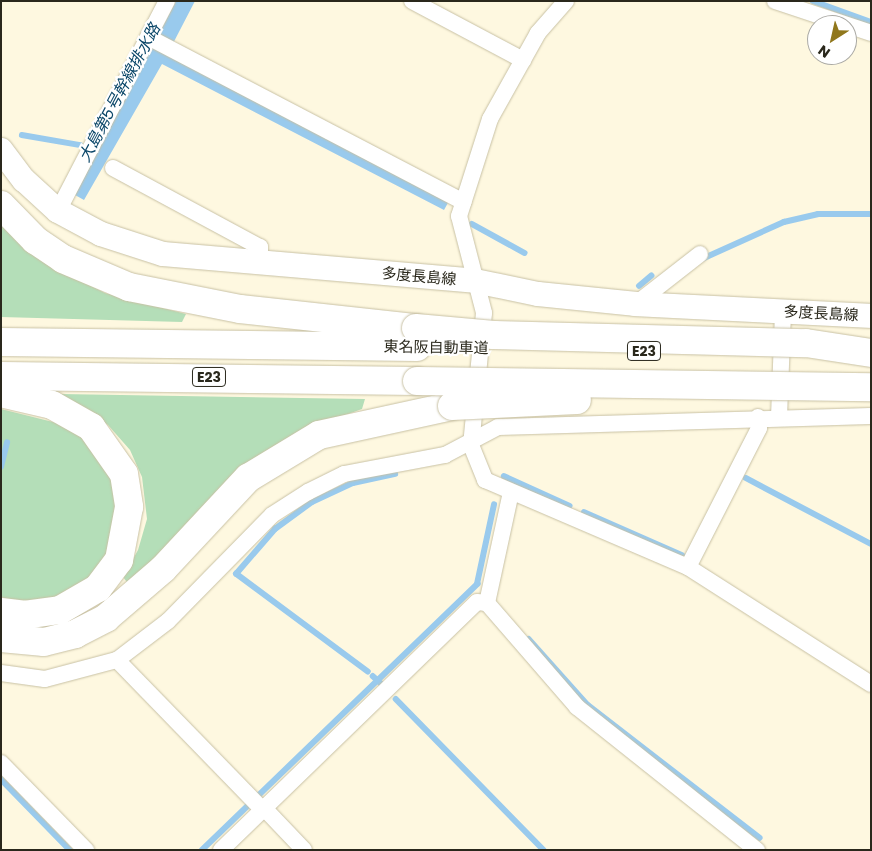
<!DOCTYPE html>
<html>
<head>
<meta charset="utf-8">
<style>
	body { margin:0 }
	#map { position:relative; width:872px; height:851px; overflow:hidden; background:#fef8e0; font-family:Poppins,"Noto Sans JP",sans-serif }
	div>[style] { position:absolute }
	.green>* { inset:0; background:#b4deb8 }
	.water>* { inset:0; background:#99caed }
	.stream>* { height:5.5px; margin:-2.75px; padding:0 2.75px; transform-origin:2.75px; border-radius:2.75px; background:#99caed }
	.roads { filter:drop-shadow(0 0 1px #c8c1a4) drop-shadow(0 0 1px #c8c1a4) }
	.minor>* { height:16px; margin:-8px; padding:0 8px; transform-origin:8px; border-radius:8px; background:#fff }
	.secondary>* { height:24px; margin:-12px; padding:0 12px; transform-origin:12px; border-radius:12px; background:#fff }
	.motorway>* { height:28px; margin:-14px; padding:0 14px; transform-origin:14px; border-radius:14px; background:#fff }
	.bridges { filter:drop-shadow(0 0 1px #c8c1a4) drop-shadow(0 0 1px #c8c1a4) }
	.motorway-bridge>* { height:28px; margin:-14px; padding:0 14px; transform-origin:14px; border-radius:14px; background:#fff }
	span { translate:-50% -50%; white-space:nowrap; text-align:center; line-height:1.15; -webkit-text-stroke:4.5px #fff; paint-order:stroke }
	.shield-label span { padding:1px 4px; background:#fff; border:1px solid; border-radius:4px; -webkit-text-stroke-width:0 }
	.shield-label { font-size:14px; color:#2a281c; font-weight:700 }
	.street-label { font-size:15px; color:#2a281c }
	.water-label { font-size:16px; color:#0a4668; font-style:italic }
	.frame { position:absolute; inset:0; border:2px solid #2a281c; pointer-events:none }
	.north { position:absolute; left:807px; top:15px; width:50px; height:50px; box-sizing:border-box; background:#fff; border:1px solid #aaa9a4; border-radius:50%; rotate:215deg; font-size:14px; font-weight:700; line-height:20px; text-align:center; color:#2a281c }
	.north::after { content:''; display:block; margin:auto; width:18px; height:22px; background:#90771c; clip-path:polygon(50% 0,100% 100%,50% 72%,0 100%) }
</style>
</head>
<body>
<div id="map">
	<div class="green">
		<div style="clip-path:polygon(1px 221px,66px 273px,105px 293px,186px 314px,182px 322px,1px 317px)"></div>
		<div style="clip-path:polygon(61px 394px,365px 399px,362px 409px,298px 432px,130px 586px,123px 577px,138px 550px,147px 519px,142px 477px,130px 450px,108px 425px)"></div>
		<div style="clip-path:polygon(1px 409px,69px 426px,99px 451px,116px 480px,120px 503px,110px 553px,94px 577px,49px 601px,22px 604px,1px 597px)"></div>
	</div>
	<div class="water">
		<div style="clip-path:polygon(176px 1px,195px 1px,167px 55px,449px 201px,444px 210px,162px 64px,84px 200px,75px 195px)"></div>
	</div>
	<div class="stream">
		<div style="left:813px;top:1px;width:62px;rotate:19.9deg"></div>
		<div style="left:22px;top:135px;width:59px;rotate:9.8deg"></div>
		<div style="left:472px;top:224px;width:60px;rotate:28.7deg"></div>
		<div style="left:702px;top:259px;width:90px;rotate:-24.3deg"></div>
		<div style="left:784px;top:222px;width:35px;rotate:-13deg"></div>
		<div style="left:818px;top:214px;width:53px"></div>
		<div style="left:639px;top:286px;width:16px;rotate:-40deg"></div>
		<div style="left:1px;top:467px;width:25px;rotate:-76deg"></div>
		<div style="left:504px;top:476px;width:72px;rotate:24.4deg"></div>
		<div style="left:746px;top:478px;width:141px;rotate:27.8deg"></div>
		<div style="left:584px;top:512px;width:107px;rotate:23.7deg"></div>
		<div style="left:529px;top:639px;width:89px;rotate:48.2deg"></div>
		<div style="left:588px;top:705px;width:217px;rotate:37.7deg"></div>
		<div style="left:368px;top:672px;width:164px;rotate:-143.4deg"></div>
		<div style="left:236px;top:574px;width:60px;rotate:-49.1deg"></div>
		<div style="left:275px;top:529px;width:46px;rotate:-36.1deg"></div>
		<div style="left:312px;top:502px;width:45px;rotate:-24.9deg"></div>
		<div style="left:353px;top:483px;width:43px;rotate:-12.1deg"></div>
		<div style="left:373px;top:676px;width:13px;rotate:42deg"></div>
		<div style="left:396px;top:699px;width:211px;rotate:45.6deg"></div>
		<div style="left:1px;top:779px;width:99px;rotate:45.8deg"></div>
		<div style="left:202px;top:850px;width:383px;rotate:-44deg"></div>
		<div style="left:477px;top:584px;width:81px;rotate:-77.9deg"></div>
	</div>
	<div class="roads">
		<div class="minor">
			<div style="left:412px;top:1px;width:126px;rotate:28deg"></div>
			<div style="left:566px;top:1px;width:43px;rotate:131.2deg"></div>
			<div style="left:538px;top:33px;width:98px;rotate:119.2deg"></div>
			<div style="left:490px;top:119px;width:102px;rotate:107.7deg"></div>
			<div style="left:459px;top:216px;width:100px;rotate:75.5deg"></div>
			<div style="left:484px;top:313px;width:133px;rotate:95.6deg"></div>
			<div style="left:471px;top:445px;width:38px;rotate:68deg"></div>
			<div style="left:485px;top:480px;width:221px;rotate:23.2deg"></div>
			<div style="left:688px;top:567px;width:217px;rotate:32.6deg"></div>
			<div style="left:775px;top:1px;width:101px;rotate:18.4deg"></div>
			<div style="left:148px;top:37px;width:356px;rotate:27.6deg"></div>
			<div style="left:113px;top:168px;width:167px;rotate:28.3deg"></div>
			<div style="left:260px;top:247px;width:15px;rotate:90deg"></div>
			<div style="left:58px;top:211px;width:237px;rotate:-62.6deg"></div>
			<div style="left:636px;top:304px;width:81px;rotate:-38deg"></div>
			<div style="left:779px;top:417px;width:105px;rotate:-87.8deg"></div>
			<div style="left:511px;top:492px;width:114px;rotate:102.2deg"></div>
			<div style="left:487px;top:603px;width:138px;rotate:49.1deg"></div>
			<div style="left:577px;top:707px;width:230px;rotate:38.5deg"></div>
			<div style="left:688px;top:567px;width:156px;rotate:-62.9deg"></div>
			<div style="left:759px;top:428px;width:11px;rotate:-95deg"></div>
			<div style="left:117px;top:660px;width:208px;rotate:45.8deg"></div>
			<div style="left:1px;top:673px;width:44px;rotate:7.8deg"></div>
			<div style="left:45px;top:679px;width:74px;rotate:-14.8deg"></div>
			<div style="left:117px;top:660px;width:64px;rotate:-37.4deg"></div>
			<div style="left:168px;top:621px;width:148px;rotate:-45.5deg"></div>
			<div style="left:272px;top:515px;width:43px;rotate:-32.6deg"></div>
			<div style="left:308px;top:492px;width:40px;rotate:-26.6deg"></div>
			<div style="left:344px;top:474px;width:103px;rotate:-10.7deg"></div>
			<div style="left:445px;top:455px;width:60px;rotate:-27.8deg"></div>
			<div style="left:498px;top:427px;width:373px;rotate:-1.7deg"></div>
			<div style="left:1px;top:763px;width:122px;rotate:45.7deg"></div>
			<div style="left:264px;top:808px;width:58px;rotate:46.4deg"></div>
			<div style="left:221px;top:850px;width:356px;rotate:-44.1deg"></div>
			<div style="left:477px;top:602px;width:10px;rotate:6deg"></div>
		</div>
		<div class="secondary">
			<div style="left:1px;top:150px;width:38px;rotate:53deg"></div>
			<div style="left:24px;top:180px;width:46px;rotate:42.4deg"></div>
			<div style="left:58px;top:211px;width:49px;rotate:28.1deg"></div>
			<div style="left:101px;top:234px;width:65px;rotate:17.9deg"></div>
			<div style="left:163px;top:254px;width:313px;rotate:4.9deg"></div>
			<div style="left:475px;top:281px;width:64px;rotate:11.7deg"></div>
			<div style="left:538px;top:294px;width:99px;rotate:5.8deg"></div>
			<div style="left:636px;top:304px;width:235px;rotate:2.9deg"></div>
		</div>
		<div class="motorway">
			<div style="left:1px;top:205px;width:49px;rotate:45.8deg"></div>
			<div style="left:35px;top:240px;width:34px;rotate:34deg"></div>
			<div style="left:63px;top:259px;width:72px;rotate:23deg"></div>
			<div style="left:129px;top:287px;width:113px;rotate:11.2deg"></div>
			<div style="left:240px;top:309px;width:177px;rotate:6.2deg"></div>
			<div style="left:1px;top:342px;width:416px;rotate:0.7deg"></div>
			<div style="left:1px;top:376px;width:416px;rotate:0.7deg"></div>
			<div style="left:1px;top:393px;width:52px;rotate:13.2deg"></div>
			<div style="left:52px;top:405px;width:45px;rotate:29.4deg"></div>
			<div style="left:91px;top:427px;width:57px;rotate:54.9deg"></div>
			<div style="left:124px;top:474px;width:33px;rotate:81deg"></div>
			<div style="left:129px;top:507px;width:54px;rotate:100.7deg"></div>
			<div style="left:119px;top:560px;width:35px;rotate:127deg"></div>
			<div style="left:98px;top:588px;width:44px;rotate:149.9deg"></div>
			<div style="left:60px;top:610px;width:34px;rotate:172deg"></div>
			<div style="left:26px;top:615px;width:25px;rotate:-173deg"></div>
			<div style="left:1px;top:638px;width:43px;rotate:5.3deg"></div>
			<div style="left:44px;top:642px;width:32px;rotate:-14deg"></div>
			<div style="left:75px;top:634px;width:35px;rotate:-27deg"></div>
			<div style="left:106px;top:618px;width:75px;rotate:-40.7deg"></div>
			<div style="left:163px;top:569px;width:125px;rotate:-47deg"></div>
			<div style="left:248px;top:478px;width:83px;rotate:-31.2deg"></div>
			<div style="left:319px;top:435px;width:136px;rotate:-12.3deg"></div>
		</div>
	</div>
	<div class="bridges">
		<div class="motorway-bridge">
			<div style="left:416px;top:328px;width:78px;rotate:5.1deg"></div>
			<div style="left:494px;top:335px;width:312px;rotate:1.5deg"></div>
			<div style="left:806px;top:343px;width:66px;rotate:8.7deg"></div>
			<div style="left:417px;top:381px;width:454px;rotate:0.8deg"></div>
			<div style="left:452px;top:406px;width:125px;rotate:-2.7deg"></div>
		</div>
	</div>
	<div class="shield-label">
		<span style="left:644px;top:351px">E23</span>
		<span style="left:209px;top:377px">E23</span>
	</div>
	<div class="street-label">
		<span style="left:419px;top:276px;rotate:5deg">多度長島線</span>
		<span style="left:821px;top:313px;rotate:3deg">多度長島線</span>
		<span style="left:436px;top:347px;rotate:1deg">東名阪自動車道</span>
	</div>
	<div class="water-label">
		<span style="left:120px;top:93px;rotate:-62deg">大島第5号幹線排水路</span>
	</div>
	<div class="frame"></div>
	<div class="north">N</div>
</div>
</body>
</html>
